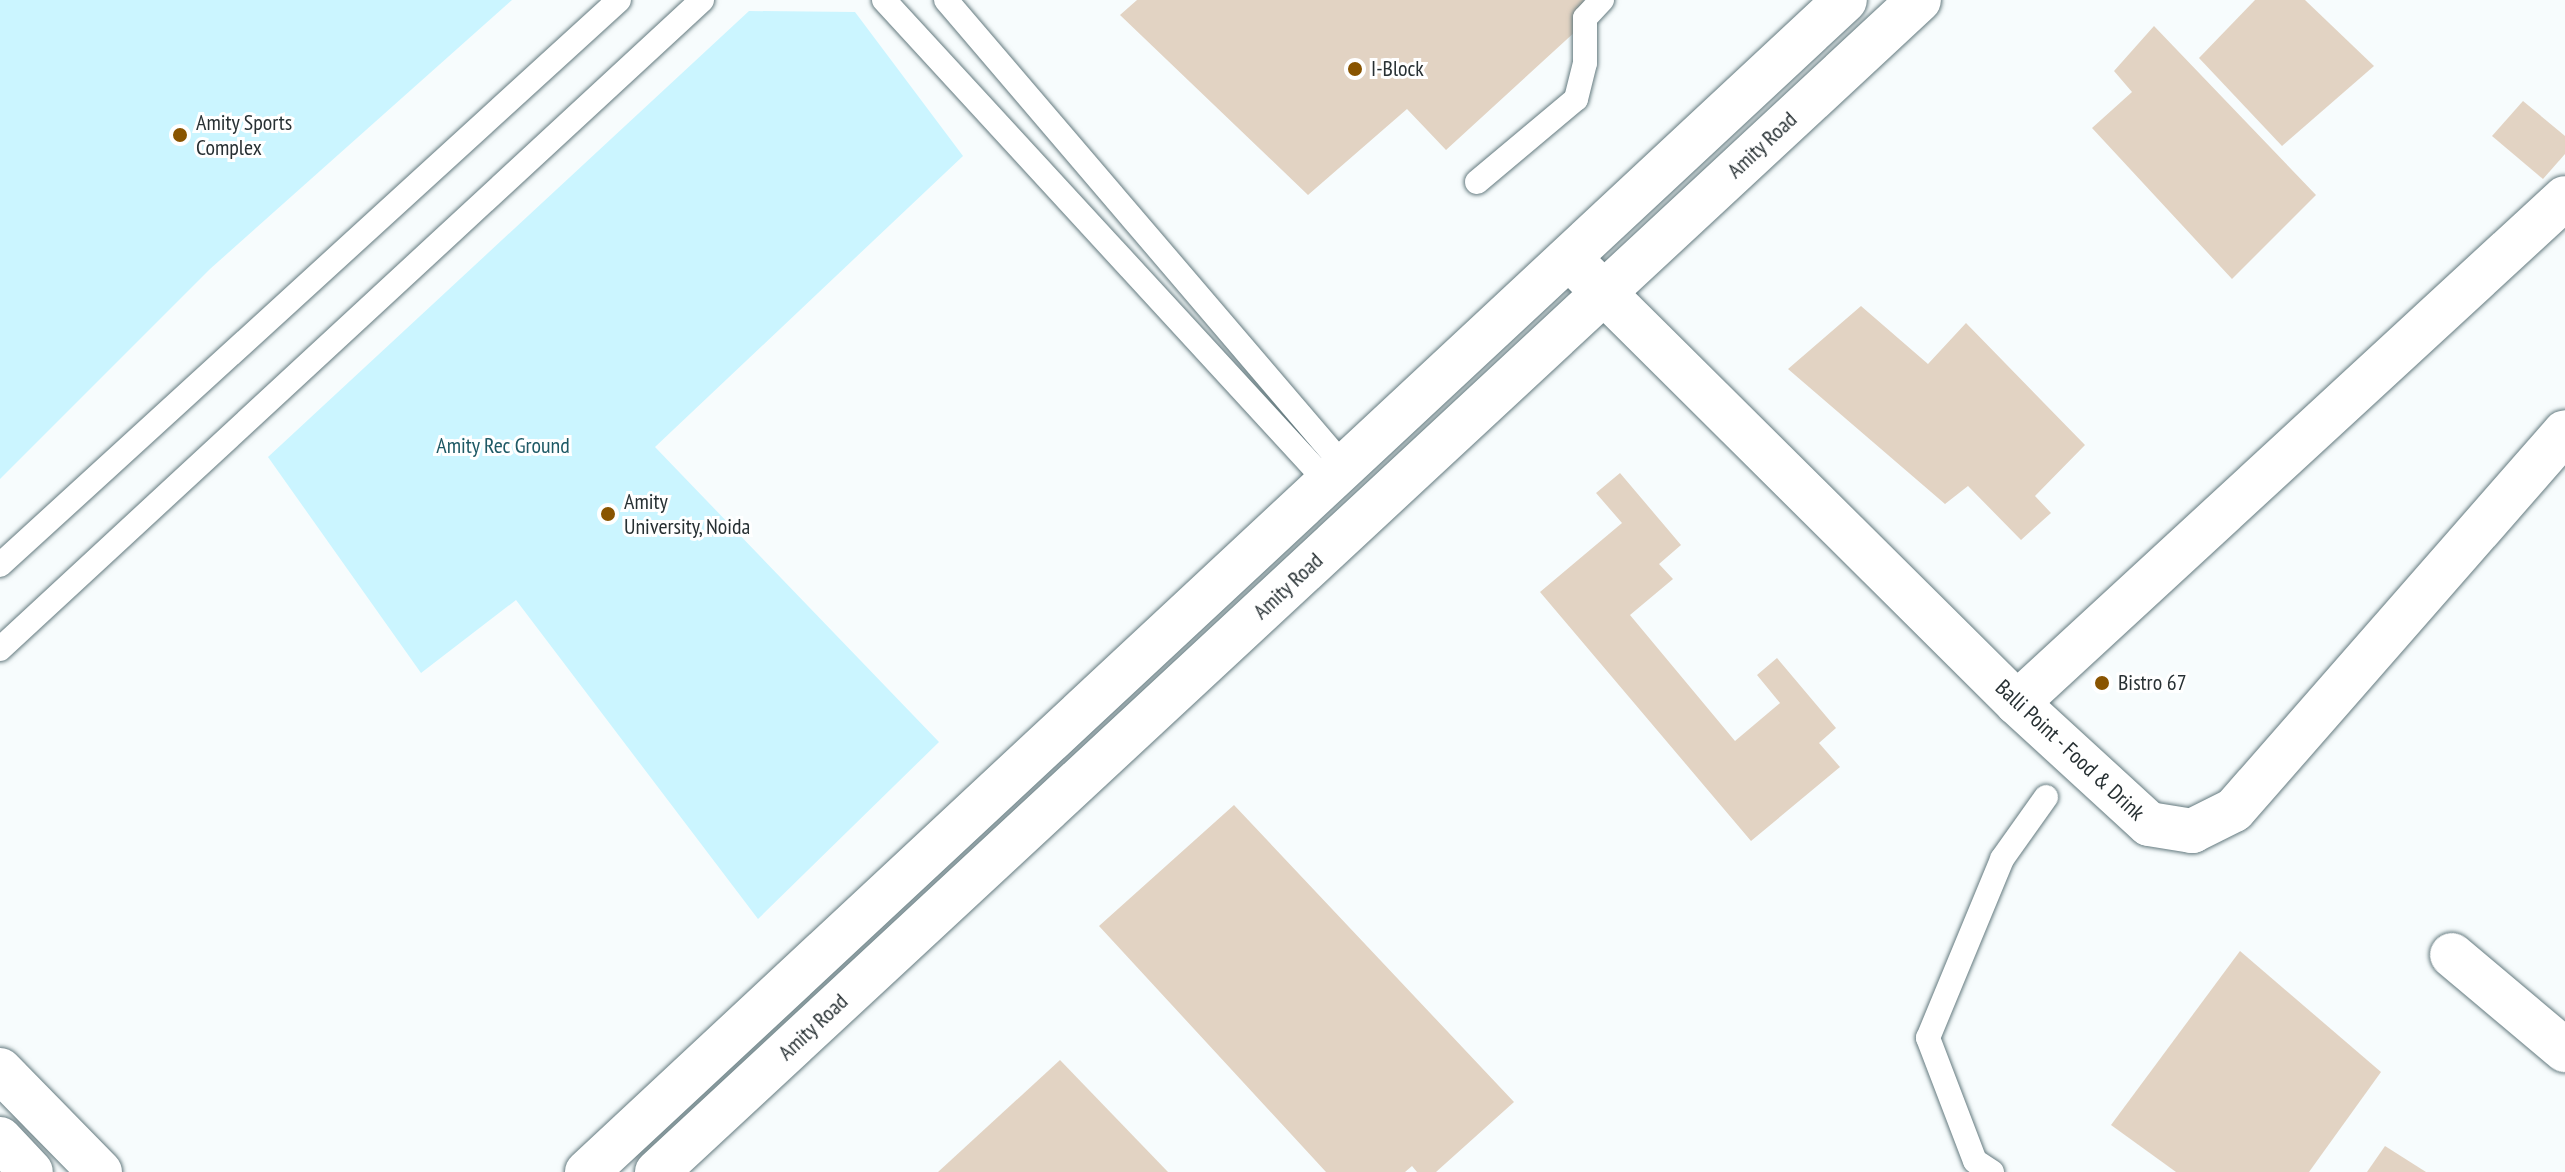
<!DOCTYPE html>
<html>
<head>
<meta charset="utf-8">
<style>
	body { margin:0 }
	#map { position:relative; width:2565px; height:1172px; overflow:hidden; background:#f7fcfd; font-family:"PT Sans Narrow",sans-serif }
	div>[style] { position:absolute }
	.green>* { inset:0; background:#cbf5ff }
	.building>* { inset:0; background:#e2d3c3 }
	.roads { filter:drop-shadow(0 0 2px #647a7f) drop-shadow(0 0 2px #647a7f) }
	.service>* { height:24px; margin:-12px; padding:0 12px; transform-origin:12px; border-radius:12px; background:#fff }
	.minor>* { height:44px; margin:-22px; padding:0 22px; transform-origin:22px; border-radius:22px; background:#fff }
	.tertiary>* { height:44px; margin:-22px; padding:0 22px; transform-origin:22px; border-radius:22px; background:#fff }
	.dots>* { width:22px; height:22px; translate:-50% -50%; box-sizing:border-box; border:4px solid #fff; border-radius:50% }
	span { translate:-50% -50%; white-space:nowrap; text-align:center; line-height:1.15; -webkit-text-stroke:6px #fff; paint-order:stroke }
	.poi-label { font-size:22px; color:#273033 }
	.left { translate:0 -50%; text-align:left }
	.street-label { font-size:22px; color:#273033 }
	.park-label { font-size:22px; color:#1e5965 }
</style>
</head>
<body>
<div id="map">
	<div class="green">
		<div style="clip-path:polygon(0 0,512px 0,210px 269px,0 479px)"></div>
		<div style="clip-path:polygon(749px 11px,855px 12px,963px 156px,655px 447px,939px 742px,758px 919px,516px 600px,421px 673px,268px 457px)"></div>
	</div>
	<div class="building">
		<div style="clip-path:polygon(1137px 0,1584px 0,1577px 30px,1446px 150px,1407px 109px,1308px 195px,1120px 15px)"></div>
		<div style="clip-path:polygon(2255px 0,2305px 0,2374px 66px,2282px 146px,2199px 58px)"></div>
		<div style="clip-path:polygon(2154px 26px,2316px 195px,2232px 279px,2092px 128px,2132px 92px,2114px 71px)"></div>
		<div style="clip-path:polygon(2523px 101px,2565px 136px,2565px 154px,2543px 179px,2492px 136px)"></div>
		<div style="clip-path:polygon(1861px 306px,1928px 364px,1966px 323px,2085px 445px,2035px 496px,2051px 513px,2021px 540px,1968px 486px,1945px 504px,1788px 369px)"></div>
		<div style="clip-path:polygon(1620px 473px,1681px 545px,1659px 564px,1673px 579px,1630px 615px,1735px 741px,1780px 703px,1757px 675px,1777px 658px,1836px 728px,1819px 743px,1840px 767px,1751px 841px,1540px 592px,1622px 523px,1596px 493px)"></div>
		<div style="clip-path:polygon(1234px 805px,1514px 1102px,1436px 1172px,1417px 1172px,1412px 1166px,1405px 1172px,1326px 1172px,1099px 926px)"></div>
		<div style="clip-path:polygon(2240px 951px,2381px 1072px,2309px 1172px,2176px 1172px,2111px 1125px)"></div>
		<div style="clip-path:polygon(1060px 1060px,1168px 1172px,938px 1172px)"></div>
		<div style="clip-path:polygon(2385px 1146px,2426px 1172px,2367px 1172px)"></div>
	</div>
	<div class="roads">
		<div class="service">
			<div style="left:884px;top:0;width:655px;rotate:47.41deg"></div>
			<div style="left:946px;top:0;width:613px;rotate:49.5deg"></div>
			<div style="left:1477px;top:182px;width:129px;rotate:-40deg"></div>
			<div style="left:1576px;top:99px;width:37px;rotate:-76deg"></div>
			<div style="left:1585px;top:63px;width:45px;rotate:-90deg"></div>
			<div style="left:1585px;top:18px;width:25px;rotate:-47deg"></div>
			<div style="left:0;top:565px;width:838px;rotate:-42.39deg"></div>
			<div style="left:0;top:649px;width:956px;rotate:-42.75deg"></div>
			<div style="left:1992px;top:1172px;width:20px;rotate:-147deg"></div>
			<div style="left:1975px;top:1161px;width:132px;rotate:-110.9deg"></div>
			<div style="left:1928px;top:1038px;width:194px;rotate:-67.5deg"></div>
			<div style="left:2002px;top:859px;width:76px;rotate:-54.6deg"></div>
		</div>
		<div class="minor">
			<div style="left:1569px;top:258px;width:631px;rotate:44.81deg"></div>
			<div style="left:2017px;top:703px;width:179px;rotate:42.5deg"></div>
			<div style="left:2149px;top:824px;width:44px;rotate:9.2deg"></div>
			<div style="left:2192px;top:831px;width:47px;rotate:-26.6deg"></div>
			<div style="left:2234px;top:810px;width:502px;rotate:-48.79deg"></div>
			<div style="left:2017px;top:703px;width:745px;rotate:-42.66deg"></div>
			<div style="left:2452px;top:955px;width:148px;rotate:40.1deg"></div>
		</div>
		<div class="tertiary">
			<div style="left:0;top:1070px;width:143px;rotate:45.6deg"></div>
			<div style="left:0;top:1139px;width:45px;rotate:46.8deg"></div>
			<div style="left:587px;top:1172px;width:1719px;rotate:-42.97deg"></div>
			<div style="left:657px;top:1172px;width:1722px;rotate:-42.88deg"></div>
		</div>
	</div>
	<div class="dots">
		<div style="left:1355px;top:69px;background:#895400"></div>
		<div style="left:180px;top:135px;background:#895400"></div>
		<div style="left:608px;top:514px;background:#895400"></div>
		<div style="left:2102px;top:683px;background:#895400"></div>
	</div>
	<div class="poi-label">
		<span class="left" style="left:1371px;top:69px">I-Block</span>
		<span class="left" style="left:196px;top:135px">Amity Sports<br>Complex</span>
		<span class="left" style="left:624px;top:514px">Amity<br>University, Noida</span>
		<span class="left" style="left:2118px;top:683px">Bistro 67</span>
	</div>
	<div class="street-label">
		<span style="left:1762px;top:145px;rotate:-43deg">Amity Road</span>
		<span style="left:1288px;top:586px;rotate:-43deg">Amity Road</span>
		<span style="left:2070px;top:750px;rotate:43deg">Balli Point - Food &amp; Drink</span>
		<span style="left:813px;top:1027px;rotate:-43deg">Amity Road</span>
	</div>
	<div class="park-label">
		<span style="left:503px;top:446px">Amity Rec Ground</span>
	</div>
</div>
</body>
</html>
